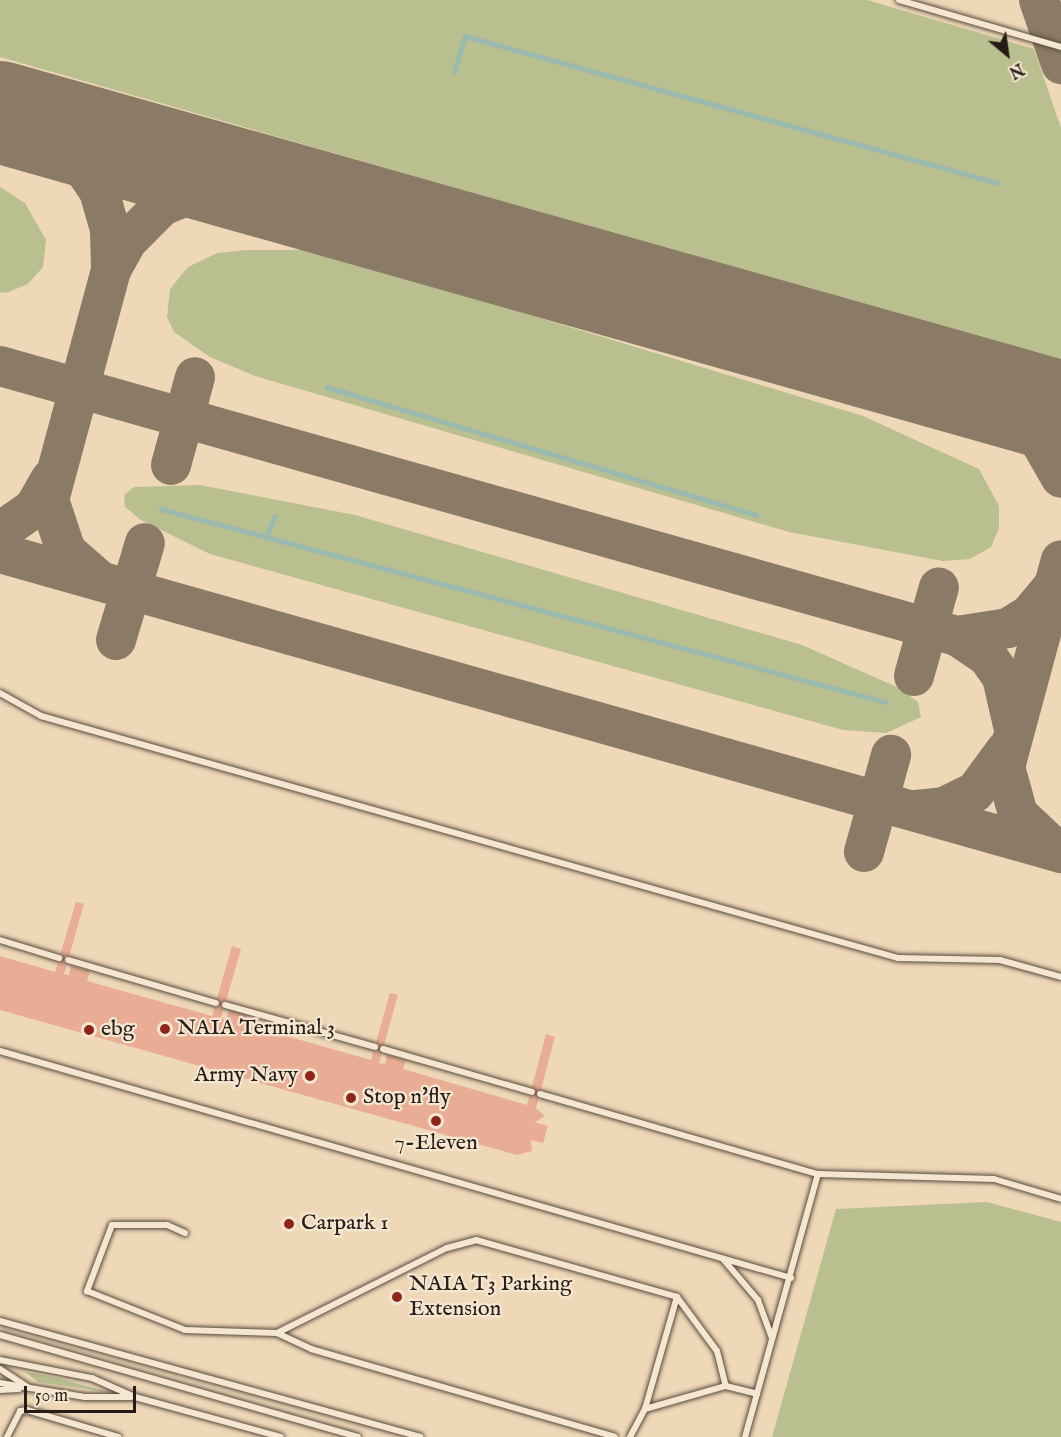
<!DOCTYPE html>
<html>
<head>
<meta charset="utf-8">
<style>
	body { margin:0 }
	#map { position:relative; width:1061px; height:1437px; overflow:hidden; background:#efd8b8; font-family:"IM FELL English",serif }
	div>[style] { position:absolute }
	.green>* { inset:0; background:#b9bf8f }
	.stream>* { height:4.5px; margin:-2.25px; padding:0 2.25px; transform-origin:2.25px; border-radius:2.25px; background:#9abaaf }
	.taxiway>* { height:40px; margin:-20px; padding:0 20px; transform-origin:20px; border-radius:20px; background:#8a7a66 }
	.runway>* { height:102px; margin:-51px; padding:0 51px; transform-origin:51px; border-radius:51px; background:#8a7a66 }
	.building>* { inset:0; background:#e9ad95 }
	.roads { filter:drop-shadow(0 0 2px #584b3e) drop-shadow(0 0 2px #584b3e) }
	.service>* { height:6px; margin:-3px; padding:0 3px; transform-origin:3px; border-radius:3px; background:#f5e6d1 }
	.dots>* { width:16px; height:16px; translate:-50% -50%; box-sizing:border-box; border:3px solid #f5e6d1; border-radius:50% }
	span { translate:-50% -50%; white-space:nowrap; text-align:center; line-height:1.15; -webkit-text-stroke:4.5px #f5e6d1; paint-order:stroke }
	.poi-label { font-size:22px; color:#261c15 }
	.left { translate:0 -50%; text-align:left }
	.right { translate:-100% -50%; text-align:right }
	.north { position:absolute; left:977px; top:24px; width:60px; height:60px; -webkit-text-stroke:4px #f5e6d1; paint-order:stroke; rotate:151deg; font-size:16px; font-weight:700; line-height:24px; text-align:center; color:#261c15 }
	.north::after { content:''; display:block; margin:auto; width:21px; height:27px; background:#261c15; clip-path:polygon(50% 0,100% 100%,50% 72%,0 100%) }
	.scale { position:absolute; left:24px; top:1386px; width:112px; height:27px; box-sizing:border-box; border:3px solid #261c15; border-top:0; padding-left:8px; font-size:18px; line-height:21px; white-space:nowrap; color:#261c15; -webkit-text-stroke:4px #f5e6d1; paint-order:stroke }
</style>
</head>
<body>
<div id="map">
	<div class="green">
		<div style="clip-path:polygon(0 0,867px 0,1034px 49px,1061px 128px,1061px 362px,0 57px)"></div>
		<div style="clip-path:polygon(0 187px,25px 203px,46px 240px,43px 267px,28px 284px,6px 293px,0 292px)"></div>
		<div style="clip-path:polygon(246px 250px,316px 250px,863px 416px,979px 469px,999px 506px,999px 528px,991px 547px,970px 559px,943px 561px,789px 532px,255px 376px,210px 357px,174px 332px,167px 317px,170px 289px,188px 267px,217px 253px)"></div>
		<div style="clip-path:polygon(200px 485px,355px 515px,802px 645px,899px 688px,918px 702px,921px 717px,886px 733px,843px 730px,210px 554px,141px 520px,125px 507px,124px 495px,134px 487px)"></div>
		<div style="clip-path:polygon(987px 1202px,1061px 1222px,1061px 1437px,772px 1437px,836px 1209px)"></div>
		<div style="clip-path:polygon(25px 1372px,58px 1378px,108px 1392px,38px 1382px)"></div>
	</div>
	<div class="stream">
		<div style="left:454px;top:72px;width:38px;rotate:-73deg"></div>
		<div style="left:465px;top:36px;width:553px;rotate:15.42deg"></div>
		<div style="left:327px;top:387px;width:448px;rotate:16.6deg"></div>
		<div style="left:161px;top:509px;width:750px;rotate:14.91deg"></div>
		<div style="left:266px;top:537px;width:23px;rotate:-67deg"></div>
	</div>
	<div class="taxiway">
		<div style="left:1039px;top:0;width:68px;rotate:71deg"></div>
		<div style="left:31px;top:121px;width:49px;rotate:35.9deg"></div>
		<div style="left:71px;top:150px;width:50px;rotate:55.7deg"></div>
		<div style="left:99px;top:191px;width:40px;rotate:74deg"></div>
		<div style="left:110px;top:229px;width:41px;rotate:88.6deg"></div>
		<div style="left:0;top:366px;width:994px;rotate:15.76deg"></div>
		<div style="left:957px;top:636px;width:37px;rotate:34deg"></div>
		<div style="left:988px;top:657px;width:24px;rotate:55deg"></div>
		<div style="left:1002px;top:677px;width:49px;rotate:77.1deg"></div>
		<div style="left:993px;top:394px;width:48px;rotate:39deg"></div>
		<div style="left:1030px;top:424px;width:62px;rotate:60.1deg"></div>
		<div style="left:171px;top:465px;width:91px;rotate:-74.7deg"></div>
		<div style="left:0;top:532px;width:42px;rotate:-35.2deg"></div>
		<div style="left:34px;top:508px;width:34px;rotate:-60deg"></div>
		<div style="left:0;top:553px;width:1103px;rotate:15.79deg"></div>
		<div style="left:98px;top:579px;width:43px;rotate:-138.8deg"></div>
		<div style="left:66px;top:551px;width:54px;rotate:-108.4deg"></div>
		<div style="left:49px;top:500px;width:238px;rotate:-74.9deg"></div>
		<div style="left:111px;top:270px;width:33px;rotate:-61deg"></div>
		<div style="left:127px;top:241px;width:49px;rotate:-45deg"></div>
		<div style="left:162px;top:206px;width:50px;rotate:-22.4deg"></div>
		<div style="left:208px;top:187px;width:50px;rotate:-1.1deg"></div>
		<div style="left:957px;top:636px;width:52px;rotate:-8.9deg"></div>
		<div style="left:1008px;top:628px;width:26px;rotate:-32deg"></div>
		<div style="left:1030px;top:614px;width:33px;rotate:-50deg"></div>
		<div style="left:116px;top:640px;width:101px;rotate:-73.4deg"></div>
		<div style="left:914px;top:676px;width:92px;rotate:-74.3deg"></div>
		<div style="left:916px;top:810px;width:28px;rotate:-6deg"></div>
		<div style="left:944px;top:807px;width:34px;rotate:-26deg"></div>
		<div style="left:975px;top:792px;width:52px;rotate:-53.6deg"></div>
		<div style="left:1055px;top:849px;width:51px;rotate:-136.6deg"></div>
		<div style="left:1018px;top:814px;width:49px;rotate:-105.5deg"></div>
		<div style="left:1005px;top:767px;width:214px;rotate:-74.9deg"></div>
		<div style="left:864px;top:852px;width:101px;rotate:-74.4deg"></div>
	</div>
	<div class="runway">
		<div style="left:0;top:112px;width:1103px;rotate:15.79deg"></div>
	</div>
	<div class="building">
		<div style="clip-path:polygon(76px 902px,84px 904px,64px 974px,69px 975px,71px 966px,90px 971px,87px 981px,212px 1016px,232px 946px,241px 949px,221px 1018px,226px 1019px,229px 1010px,247px 1015px,244px 1024px,371px 1060px,390px 993px,398px 995px,379px 1063px,385px 1064px,387px 1055px,406px 1060px,403px 1069px,527px 1105px,546px 1034px,555px 1037px,536px 1108px,545px 1116px,535px 1122px,548px 1126px,543px 1143px,531px 1140px,532px 1151px,517px 1155px,0 1010px,0 956px,55px 972px)"></div>
	</div>
	<div class="roads">
		<div class="service">
			<div style="left:899px;top:0;width:169px;rotate:16.2deg"></div>
			<div style="left:0;top:693px;width:47px;rotate:29.3deg"></div>
			<div style="left:41px;top:716px;width:891px;rotate:15.77deg"></div>
			<div style="left:898px;top:958px;width:102px;rotate:1.1deg"></div>
			<div style="left:1000px;top:960px;width:63px;rotate:15.6deg"></div>
			<div style="left:0;top:940px;width:62px;rotate:17deg"></div>
			<div style="left:68px;top:960px;width:154px;rotate:16.2deg"></div>
			<div style="left:225px;top:1005px;width:156px;rotate:15.6deg"></div>
			<div style="left:383px;top:1049px;width:155px;rotate:16.1deg"></div>
			<div style="left:0;top:1051px;width:823px;rotate:16.01deg"></div>
			<div style="left:540px;top:1094px;width:289px;rotate:16.1deg"></div>
			<div style="left:818px;top:1174px;width:176px;rotate:1.6deg"></div>
			<div style="left:994px;top:1179px;width:70px;rotate:16.6deg"></div>
			<div style="left:185px;top:1233px;width:20px;rotate:-156deg"></div>
			<div style="left:167px;top:1225px;width:55px;rotate:180deg"></div>
			<div style="left:112px;top:1225px;width:71px;rotate:110.7deg"></div>
			<div style="left:87px;top:1291px;width:105px;rotate:21.7deg"></div>
			<div style="left:185px;top:1330px;width:92px;rotate:1.9deg"></div>
			<div style="left:277px;top:1333px;width:38px;rotate:25deg"></div>
			<div style="left:311px;top:1349px;width:316px;rotate:16.1deg"></div>
			<div style="left:723px;top:1259px;width:54px;rotate:49.5deg"></div>
			<div style="left:758px;top:1300px;width:40px;rotate:69.8deg"></div>
			<div style="left:0;top:1321px;width:436px;rotate:15.4deg"></div>
			<div style="left:277px;top:1333px;width:190px;rotate:-26.6deg"></div>
			<div style="left:447px;top:1248px;width:30px;rotate:-15deg"></div>
			<div style="left:476px;top:1240px;width:209px;rotate:15.8deg"></div>
			<div style="left:677px;top:1297px;width:67px;rotate:53.5deg"></div>
			<div style="left:717px;top:1351px;width:36px;rotate:76deg"></div>
			<div style="left:0;top:1335px;width:372px;rotate:15.9deg"></div>
			<div style="left:0;top:1360px;width:94px;rotate:11.1deg"></div>
			<div style="left:92px;top:1378px;width:47px;rotate:23.8deg"></div>
			<div style="left:135px;top:1397px;width:151px;rotate:15.3deg"></div>
			<div style="left:0;top:1369px;width:33px;rotate:33deg"></div>
			<div style="left:0;top:1383px;width:86px;rotate:9.4deg"></div>
			<div style="left:85px;top:1397px;width:46px"></div>
			<div style="left:0;top:1390px;width:19px;rotate:-3deg"></div>
			<div style="left:645px;top:1409px;width:84px;rotate:-15.9deg"></div>
			<div style="left:726px;top:1386px;width:32px;rotate:14deg"></div>
			<div style="left:7px;top:1437px;width:29px;rotate:-63deg"></div>
			<div style="left:20px;top:1411px;width:7px;rotate:-8deg"></div>
			<div style="left:27px;top:1410px;width:95px;rotate:16.5deg"></div>
			<div style="left:630px;top:1437px;width:32px;rotate:-62deg"></div>
			<div style="left:645px;top:1409px;width:116px;rotate:-74.1deg"></div>
			<div style="left:745px;top:1437px;width:273px;rotate:-74.5deg"></div>
		</div>
	</div>
	<div class="dots">
		<div style="left:165px;top:1029px;background:#8f2418"></div>
		<div style="left:89px;top:1030px;background:#8f2418"></div>
		<div style="left:310px;top:1076px;background:#8f2418"></div>
		<div style="left:351px;top:1098px;background:#8f2418"></div>
		<div style="left:436px;top:1121px;background:#8f2418"></div>
		<div style="left:289px;top:1224px;background:#8f2418"></div>
		<div style="left:397px;top:1297px;background:#8f2418"></div>
	</div>
	<div class="poi-label">
		<span class="left" style="left:177px;top:1029px">NAIA Terminal 3</span>
		<span class="left" style="left:101px;top:1030px">ebg</span>
		<span class="right" style="left:298px;top:1076px">Army Navy</span>
		<span class="left" style="left:363px;top:1098px">Stop n'fly</span>
		<span style="left:436px;top:1144px">7-Eleven</span>
		<span class="left" style="left:301px;top:1224px">Carpark 1</span>
		<span class="left" style="left:409px;top:1297px">NAIA T3 Parking<br>Extension</span>
	</div>
	<div class="north">N</div>
	<div class="scale">50 m</div>
</div>
</body>
</html>
